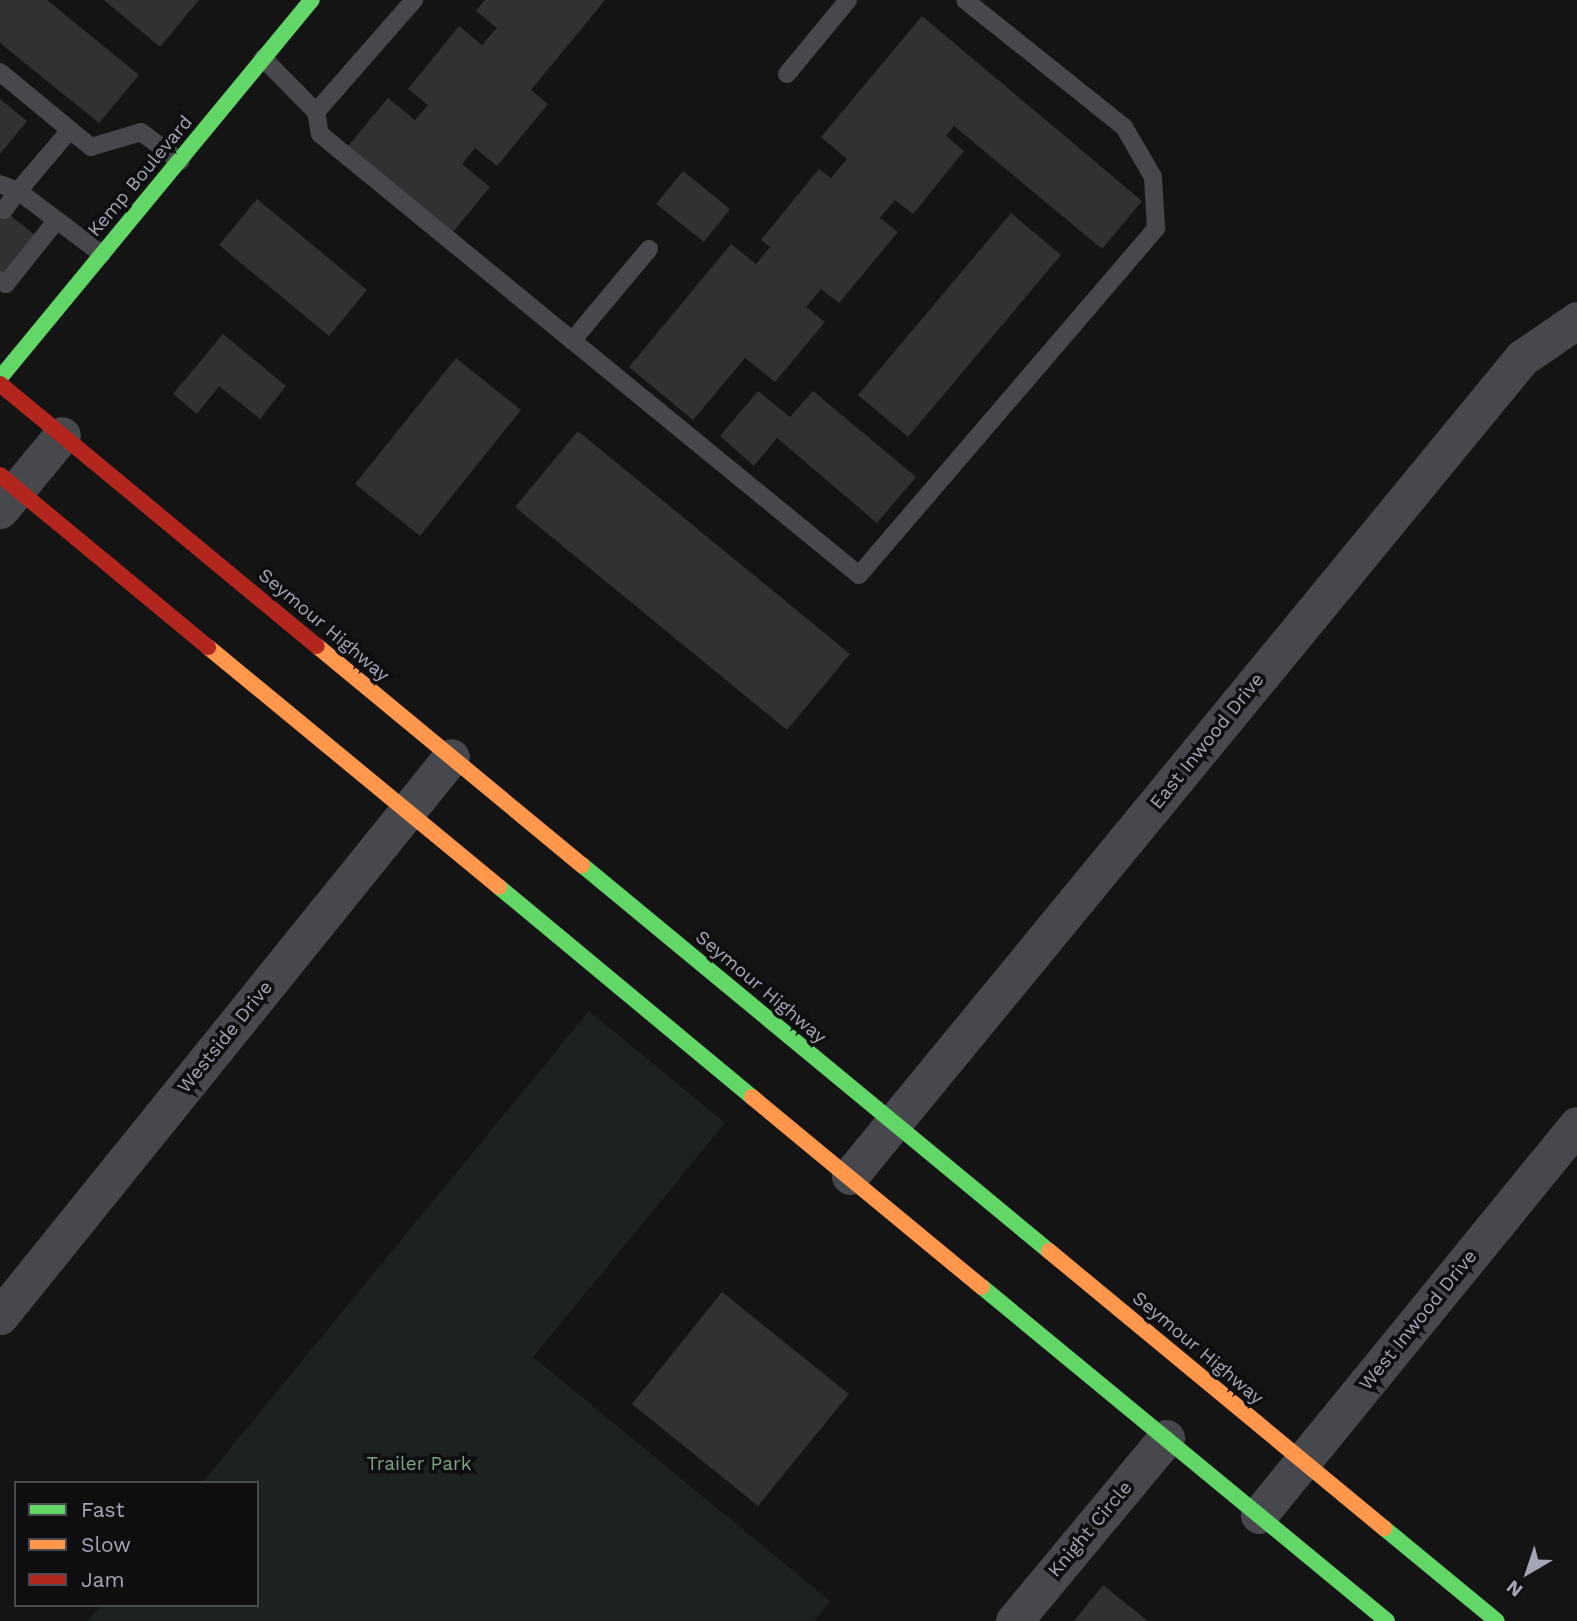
<!DOCTYPE html>
<html>
<head>
<meta charset="utf-8">
<style>
	body { margin:0 }
	#map { position:relative; width:1577px; height:1621px; overflow:hidden; background:#141414; font-family:"Work Sans",sans-serif }
	div>[style] { position:absolute }
	.green>* { inset:0; background:#1c231e }
	.building>* { inset:0; background:#313133 }
	.lane>* { height:18px; margin:-9px; padding:0 9px; transform-origin:9px; border-radius:9px; background:#47484d }
	.street>* { height:37px; margin:-18.5px; padding:0 18.5px; transform-origin:18.5px; border-radius:18.5px; background:#47484d }
	.fast>* { height:16px; margin:-8px; padding:0 8px; transform-origin:8px; border-radius:8px; background:#63d668 }
	.slow>* { height:16px; margin:-8px; padding:0 8px; transform-origin:8px; border-radius:8px; background:#ff974d }
	.jam>* { height:16px; margin:-8px; padding:0 8px; transform-origin:8px; border-radius:8px; background:#b3261e }
	span { translate:-50% -50%; white-space:nowrap; text-align:center; line-height:1.15; -webkit-text-stroke:7px #0e0e10; paint-order:stroke }
	.street-label { font-size:19px; color:#a3a6b6 }
	.park-label { font-size:19px; color:#79a281 }
	.legend { position:absolute; left:14px; top:1481px; width:245px; height:126px; box-sizing:border-box; background:#0e0e10; border:2px solid #4a4b52; margin:0; padding:9px 12px; list-style:none; font-size:21px; color:#a3a6b6 }
	.legend li { display:flex; align-items:center; gap:14px; height:35px }
	.legend b { width:35px; border:2px solid #4a4b52 }
	.north { position:absolute; left:1493px; top:1537px; width:70px; height:70px; -webkit-text-stroke:5px #0e0e10; paint-order:stroke; rotate:219deg; font-size:19px; font-weight:700; line-height:28px; text-align:center; color:#a3a6b6 }
	.north::after { content:''; display:block; margin:auto; width:24px; height:32px; background:#a3a6b6; clip-path:polygon(50% 0,100% 100%,50% 72%,0 100%) }
</style>
</head>
<body>
<div id="map">
	<div class="green">
		<div style="clip-path:polygon(589px 1011px,725px 1123px,533px 1357px,830px 1601px,814px 1621px,88px 1621px,101px 1605px,257px 1605px,257px 1483px,202px 1483px)"></div>
	</div>
	<div class="building">
		<div style="clip-path:polygon(0 0,47px 0,139px 75px,99px 123px,0 43px)"></div>
		<div style="clip-path:polygon(104px 0,199px 0,160px 47px)"></div>
		<div style="clip-path:polygon(485px 0,605px 0,531px 90px,548px 104px,497px 166px,475px 148px,462px 164px,490px 187px,453px 232px,348px 146px,388px 98px,415px 120px,428px 105px,408px 89px,459px 26px,482px 45px,497px 28px,476px 11px)"></div>
		<div style="clip-path:polygon(922px 16px,1142px 201px,1102px 249px,954px 126px,946px 136px,964px 151px,913px 214px,895px 200px,880px 218px,898px 232px,839px 303px,821px 289px,806px 307px,825px 322px,775px 382px,745px 358px,693px 420px,629px 367px,731px 244px,756px 264px,770px 247px,761px 240px,819px 169px,831px 178px,847px 159px,821px 137px)"></div>
		<div style="clip-path:polygon(0 99px,27px 121px,0 154px)"></div>
		<div style="clip-path:polygon(683px 171px,730px 209px,704px 242px,656px 204px)"></div>
		<div style="clip-path:polygon(257px 199px,367px 290px,329px 336px,219px 245px)"></div>
		<div style="clip-path:polygon(0 207px,35px 235px,2px 276px,0 274px)"></div>
		<div style="clip-path:polygon(1011px 213px,1061px 255px,908px 437px,858px 395px)"></div>
		<div style="clip-path:polygon(223px 334px,286px 386px,260px 419px,219px 386px,197px 414px,173px 394px)"></div>
		<div style="clip-path:polygon(456px 358px,521px 410px,420px 536px,355px 484px)"></div>
		<div style="clip-path:polygon(758px 391px,790px 417px,813px 391px,916px 477px,877px 523px,777px 438px,754px 466px,720px 436px)"></div>
		<div style="clip-path:polygon(578px 431px,850px 654px,787px 730px,515px 507px)"></div>
		<div style="clip-path:polygon(722px 1292px,849px 1394px,758px 1506px,632px 1404px)"></div>
		<div style="clip-path:polygon(1103px 1585px,1148px 1621px,1074px 1621px)"></div>
	</div>
	<div class="lane">
		<div style="left:263px;top:58px;width:76px;rotate:45.5deg"></div>
		<div style="left:316px;top:112px;width:22px;rotate:80deg"></div>
		<div style="left:320px;top:134px;width:696px;rotate:39.29deg"></div>
		<div style="left:859px;top:575px;width:457px;rotate:-49.4deg"></div>
		<div style="left:1156px;top:228px;width:51px;rotate:-93.4deg"></div>
		<div style="left:1153px;top:177px;width:58px;rotate:-120.1deg"></div>
		<div style="left:1124px;top:127px;width:203px;rotate:-141.4deg"></div>
		<div style="left:0;top:72px;width:91px;rotate:39.6deg"></div>
		<div style="left:70px;top:130px;width:80px;rotate:130.4deg"></div>
		<div style="left:18px;top:191px;width:19px;rotate:-159deg"></div>
		<div style="left:787px;top:74px;width:96px;rotate:-50.5deg"></div>
		<div style="left:316px;top:112px;width:149px;rotate:-48.8deg"></div>
		<div style="left:70px;top:130px;width:27px;rotate:39deg"></div>
		<div style="left:91px;top:147px;width:52px;rotate:-16.7deg"></div>
		<div style="left:141px;top:132px;width:49px;rotate:36.6deg"></div>
		<div style="left:4px;top:210px;width:24px;rotate:-54deg"></div>
		<div style="left:18px;top:191px;width:105px;rotate:36.9deg"></div>
		<div style="left:0;top:280px;width:7px;rotate:34deg"></div>
		<div style="left:6px;top:284px;width:80px;rotate:-51.6deg"></div>
		<div style="left:572px;top:341px;width:120px;rotate:-50.1deg"></div>
	</div>
	<div class="street">
		<div style="left:0;top:510px;width:97px;rotate:-50.4deg"></div>
		<div style="left:850px;top:1176px;width:1059px;rotate:-50.6deg"></div>
		<div style="left:1522px;top:358px;width:67px;rotate:-34.6deg"></div>
		<div style="left:0;top:1316px;width:718px;rotate:-51.1deg"></div>
		<div style="left:1259px;top:1515px;width:503px;rotate:-50.81deg"></div>
		<div style="left:1014px;top:1621px;width:238px;rotate:-50.3deg"></div>
	</div>
	<div class="fast">
		<div style="left:0;top:378px;width:490px;rotate:-50.5deg"></div>
		<div style="left:582px;top:865px;width:606px;rotate:39.58deg"></div>
		<div style="left:499px;top:887px;width:329px;rotate:39.7deg"></div>
		<div style="left:982px;top:1287px;width:525px;rotate:39.51deg"></div>
		<div style="left:1384px;top:1528px;width:146px;rotate:39.5deg"></div>
	</div>
	<div class="slow">
		<div style="left:317px;top:646px;width:344px;rotate:39.6deg"></div>
		<div style="left:208px;top:647px;width:377px;rotate:39.5deg"></div>
		<div style="left:752px;top:1097px;width:298px;rotate:39.6deg"></div>
		<div style="left:1049px;top:1251px;width:435px;rotate:39.6deg"></div>
	</div>
	<div class="jam">
		<div style="left:0;top:384px;width:411px;rotate:39.6deg"></div>
		<div style="left:0;top:475px;width:270px;rotate:39.6deg"></div>
	</div>
	<div class="street-label">
		<span style="left:140px;top:176px;rotate:-50deg">Kemp Boulevard</span>
		<span style="left:324px;top:625px;rotate:40deg">Seymour Highway</span>
		<span style="left:1207px;top:741px;rotate:-51deg">East Inwood Drive</span>
		<span style="left:761px;top:987px;rotate:40deg">Seymour Highway</span>
		<span style="left:225px;top:1037px;rotate:-51deg">Westside Drive</span>
		<span style="left:1418px;top:1320px;rotate:-51deg">West Inwood Drive</span>
		<span style="left:1198px;top:1348px;rotate:40deg">Seymour Highway</span>
		<span style="left:1090px;top:1529px;rotate:-50deg">Knight Circle</span>
	</div>
	<div class="park-label">
		<span style="left:419px;top:1464px">Trailer Park</span>
	</div>
	<ul class="legend">
	<li><b style="height:9px;background:#63d668"></b>Fast</li>
	<li><b style="height:9px;background:#ff974d"></b>Slow</li>
	<li><b style="height:9px;background:#b3261e"></b>Jam</li>
	</ul>
	<div class="north">N</div>
</div>
</body>
</html>
